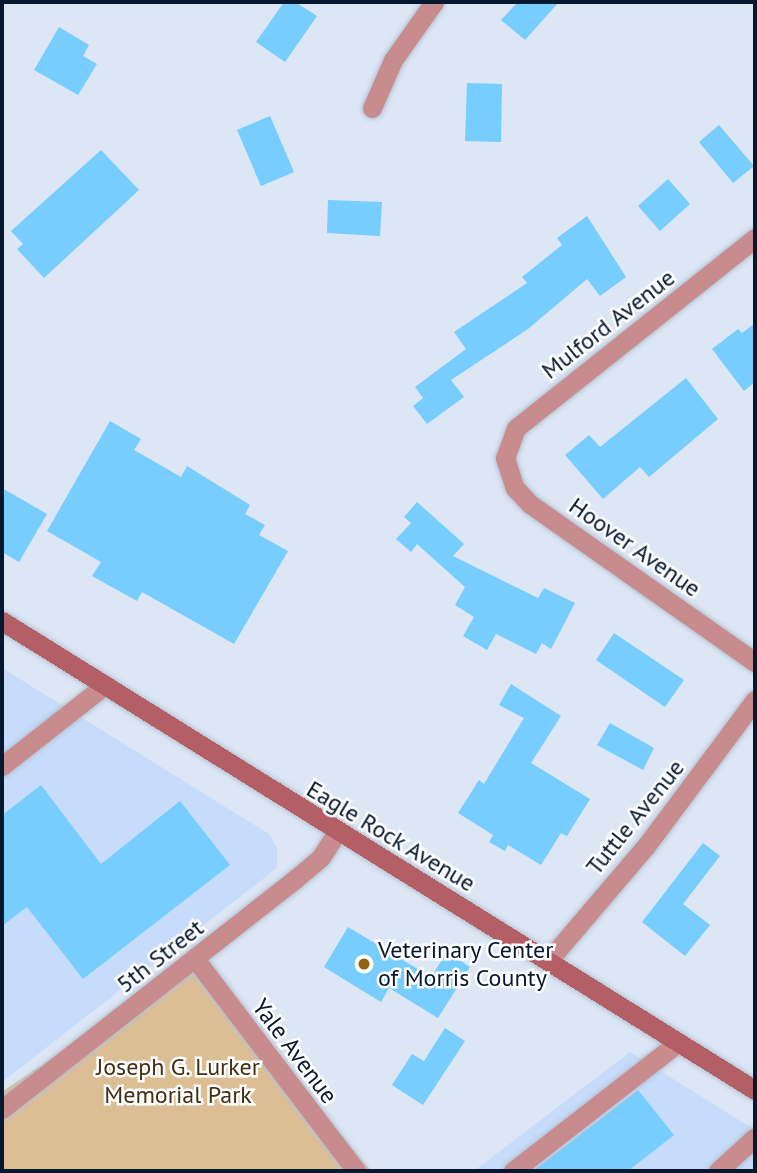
<!DOCTYPE html>
<html>
<head>
<meta charset="utf-8">
<style>
	body { margin:0 }
	#map { position:relative; width:757px; height:1173px; overflow:hidden; background:#dce6f4; font-family:"PT Sans",sans-serif }
	div>[style] { position:absolute }
	.built>* { inset:0; background:#c6dcfa }
	.green>* { inset:0; background:#dcbe95 }
	.building>* { inset:0; background:#76cdfe }
	.roads { filter:drop-shadow(0 0 2px #b5c1d1) drop-shadow(0 0 2px #b5c1d1) }
	.minor>* { height:19px; margin:-9.5px; padding:0 9.5px; transform-origin:9.5px; border-radius:9.5px; background:#c88c8f }
	.secondary>* { height:19px; margin:-9.5px; padding:0 9.5px; transform-origin:9.5px; border-radius:9.5px; background:#b45f66 }
	.dots>* { width:19px; height:19px; translate:-50% -50%; box-sizing:border-box; border:4px solid #fff; border-radius:50% }
	span { translate:-50% -50%; white-space:nowrap; text-align:center; line-height:1.15; -webkit-text-stroke:5px #fff; paint-order:stroke }
	.street-label { font-size:24px; color:#051830 }
	.poi-label { font-size:24px; color:#051830 }
	.left { translate:0 -50%; text-align:left }
	.park-label { font-size:24px; color:#422e10 }
	.frame { position:absolute; inset:0; border:4px solid #051830; pointer-events:none }
</style>
</head>
<body>
<div id="map">
	<div class="built">
		<div style="clip-path:polygon(2px 668px,269px 834px,277px 848px,277px 868px,2px 1082px)"></div>
		<div style="clip-path:polygon(630px 1052px,755px 1130px,755px 1171px,474px 1171px)"></div>
	</div>
	<div class="green">
		<div style="clip-path:polygon(196px 960px,371px 1171px,2px 1171px,2px 1092px)"></div>
	</div>
	<div class="building">
		<div style="clip-path:polygon(284px 2px,295px 2px,317px 16px,285px 62px,256px 42px)"></div>
		<div style="clip-path:polygon(518px 2px,559px 2px,525px 40px,501px 20px)"></div>
		<div style="clip-path:polygon(59px 27px,89px 45px,83px 56px,97px 64px,78px 95px,34px 70px)"></div>
		<div style="clip-path:polygon(467px 83px,502px 84px,501px 142px,465px 141px)"></div>
		<div style="clip-path:polygon(270px 116px,294px 172px,261px 186px,237px 130px)"></div>
		<div style="clip-path:polygon(719px 125px,754px 166px,733px 183px,699px 142px)"></div>
		<div style="clip-path:polygon(101px 150px,139px 190px,44px 278px,17px 249px,23px 244px,11px 231px)"></div>
		<div style="clip-path:polygon(668px 179px,690px 204px,660px 231px,638px 206px)"></div>
		<div style="clip-path:polygon(328px 200px,382px 202px,380px 236px,327px 233px)"></div>
		<div style="clip-path:polygon(587px 216px,626px 277px,600px 296px,587px 279px,528px 329px,451px 380px,464px 397px,427px 424px,413px 406px,423px 398px,415px 387px,466px 349px,454px 332px,527px 283px,522px 277px,562px 245px,557px 238px)"></div>
		<div style="clip-path:polygon(755px 323px,755px 382px,744px 391px,712px 349px,738px 329px,742px 333px)"></div>
		<div style="clip-path:polygon(686px 378px,718px 419px,649px 477px,640px 467px,603px 499px,565px 455px,589px 435px,600px 447px)"></div>
		<div style="clip-path:polygon(110px 421px,141px 439px,134px 450px,181px 477px,187px 466px,250px 505px,245px 514px,265px 525px,259px 535px,288px 551px,234px 644px,142px 592px,137px 601px,92px 576px,101px 562px,47px 531px)"></div>
		<div style="clip-path:polygon(2px 488px,47px 514px,19px 562px,2px 552px)"></div>
		<div style="clip-path:polygon(417px 502px,464px 544px,453px 556px,538px 598px,544px 588px,575px 603px,551px 649px,542px 643px,536px 654px,496px 634px,487px 650px,463px 636px,474px 617px,455px 605px,465px 587px,417px 544px,411px 552px,396px 539px,411px 523px,404px 517px)"></div>
		<div style="clip-path:polygon(614px 633px,684px 680px,665px 707px,596px 660px)"></div>
		<div style="clip-path:polygon(511px 684px,561px 716px,531px 763px,590px 799px,567px 836px,561px 833px,541px 865px,508px 845px,505px 851px,489px 842px,493px 835px,458px 813px,479px 780px,484px 784px,524px 718px,499px 705px)"></div>
		<div style="clip-path:polygon(610px 723px,654px 748px,643px 770px,597px 745px)"></div>
		<div style="clip-path:polygon(41px 785px,101px 864px,180px 801px,230px 865px,83px 979px,27px 907px,2px 926px,2px 815px)"></div>
		<div style="clip-path:polygon(703px 843px,720px 856px,683px 904px,710px 925px,685px 956px,642px 922px)"></div>
		<div style="clip-path:polygon(348px 927px,431px 977px,447px 952px,470px 967px,438px 1018px,389px 988px,381px 1002px,324px 967px)"></div>
		<div style="clip-path:polygon(445px 1028px,465px 1041px,423px 1105px,392px 1085px,412px 1054px,424px 1061px)"></div>
		<div style="clip-path:polygon(638px 1090px,674px 1135px,628px 1171px,533px 1171px)"></div>
	</div>
	<div class="roads">
		<div class="minor">
			<div style="left:372px;top:108px;width:52px;rotate:-66.4deg"></div>
			<div style="left:393px;top:60px;width:71px;rotate:-54.7deg"></div>
			<div style="left:755px;top:238px;width:305px;rotate:141.5deg"></div>
			<div style="left:516px;top:428px;width:32px;rotate:110deg"></div>
			<div style="left:505px;top:458px;width:32px;rotate:72deg"></div>
			<div style="left:515px;top:488px;width:22px;rotate:47deg"></div>
			<div style="left:530px;top:504px;width:275px;rotate:35.1deg"></div>
			<div style="left:2px;top:766px;width:131px;rotate:-38.2deg"></div>
			<div style="left:196px;top:960px;width:265px;rotate:52.8deg"></div>
			<div style="left:548px;top:961px;width:151px;rotate:-49.6deg"></div>
			<div style="left:646px;top:846px;width:182px;rotate:-53.3deg"></div>
			<div style="left:2px;top:1109px;width:371px;rotate:-38.1deg"></div>
			<div style="left:294px;top:880px;width:35px;rotate:-40deg"></div>
			<div style="left:321px;top:857px;width:31px;rotate:-57deg"></div>
			<div style="left:513px;top:1171px;width:210px;rotate:-37.9deg"></div>
			<div style="left:718px;top:1171px;width:50px;rotate:-42.6deg"></div>
		</div>
		<div class="secondary">
			<div style="left:2px;top:621px;width:887px;rotate:31.92deg"></div>
		</div>
	</div>
	<div class="dots">
		<div style="left:364px;top:964px;background:#91630e"></div>
	</div>
	<div class="street-label">
		<span style="left:608px;top:324px;rotate:-38deg">Mulford Avenue</span>
		<span style="left:635px;top:547px;rotate:35deg">Hoover Avenue</span>
		<span style="left:635px;top:817px;rotate:-51deg">Tuttle Avenue</span>
		<span style="left:391px;top:836px;rotate:31deg">Eagle Rock Avenue</span>
		<span style="left:160px;top:956px;rotate:-38deg">5th Street</span>
		<span style="left:295px;top:1051px;rotate:53deg">Yale Avenue</span>
	</div>
	<div class="poi-label">
		<span class="left" style="left:378px;top:964px">Veterinary Center<br>of Morris County</span>
	</div>
	<div class="park-label">
		<span style="left:178px;top:1081px">Joseph G. Lurker<br>Memorial Park</span>
	</div>
	<div class="frame"></div>
</div>
</body>
</html>
